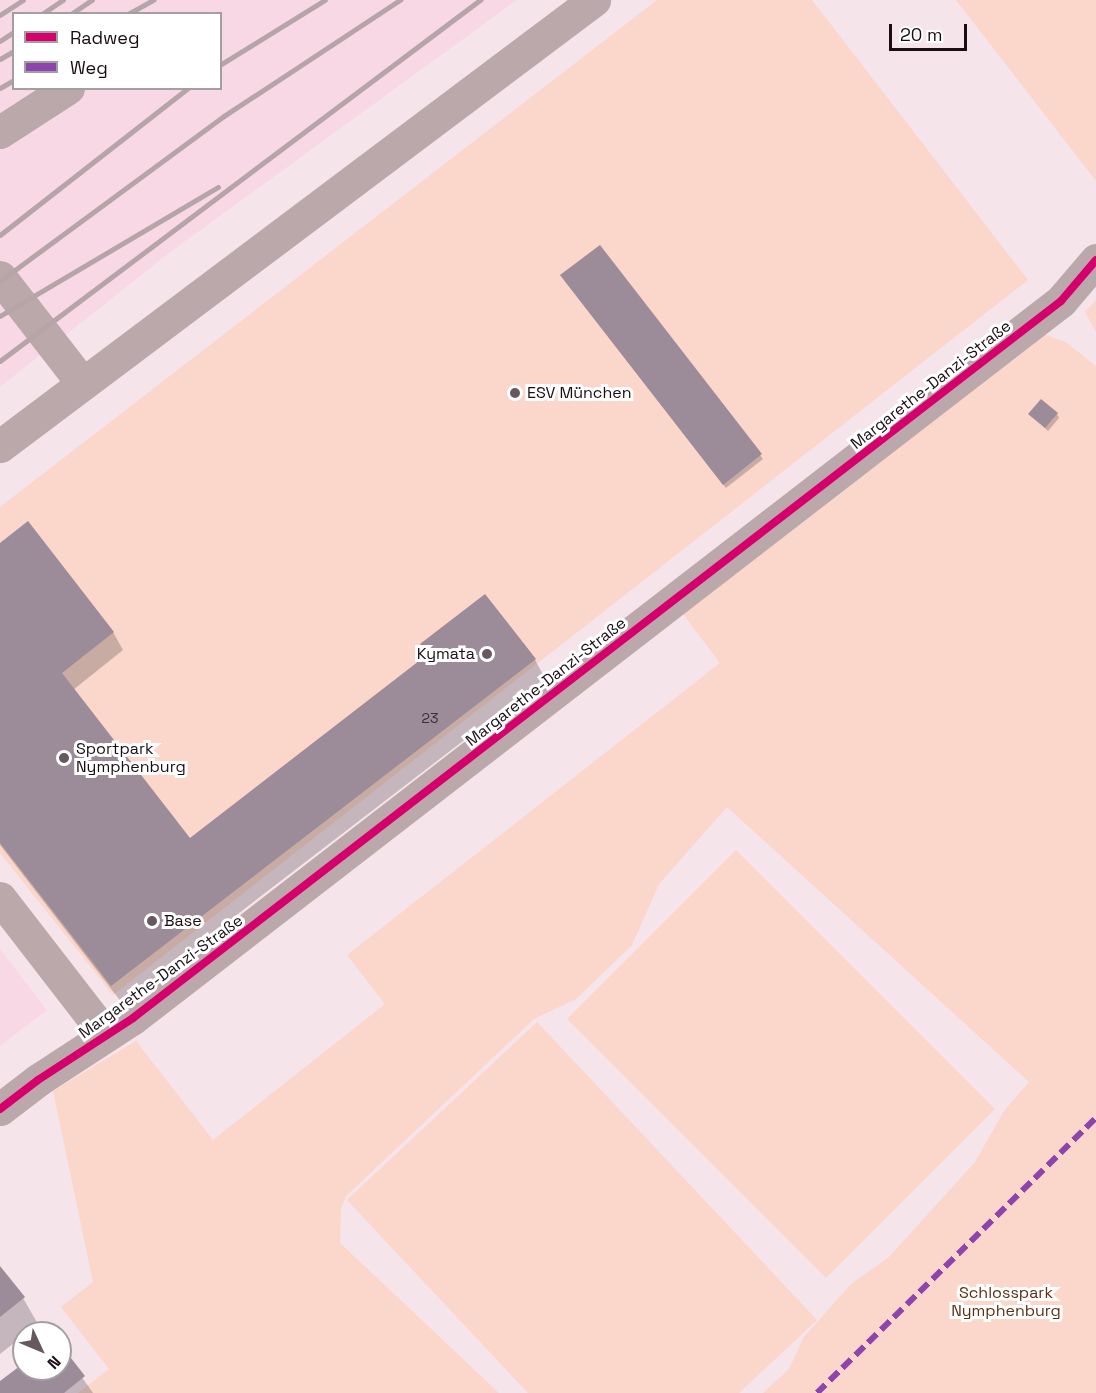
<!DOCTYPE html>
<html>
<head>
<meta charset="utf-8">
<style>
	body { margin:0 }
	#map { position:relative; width:1096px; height:1393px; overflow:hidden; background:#f6e4eb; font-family:"Space Grotesk",sans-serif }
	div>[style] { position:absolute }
	.built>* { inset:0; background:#f9d8e6 }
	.green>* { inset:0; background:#fad6cb }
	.shadow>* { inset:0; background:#0003 }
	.building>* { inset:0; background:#9c8b98 }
	.minor>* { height:33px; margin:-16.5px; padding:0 16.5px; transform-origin:16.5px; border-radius:16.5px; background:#baa8aa }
	.rail>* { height:4.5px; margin:-2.25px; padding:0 2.25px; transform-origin:2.25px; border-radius:2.25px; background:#b5a4a8 }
	.quiet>* { height:6px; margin-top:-3px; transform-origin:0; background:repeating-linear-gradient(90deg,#8e44ad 0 12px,transparent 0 18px) }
	.cycleway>* { height:8px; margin:-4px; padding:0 4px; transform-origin:4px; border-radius:4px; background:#d6006c }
	.dots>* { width:16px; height:16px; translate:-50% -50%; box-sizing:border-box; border:3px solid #fff; border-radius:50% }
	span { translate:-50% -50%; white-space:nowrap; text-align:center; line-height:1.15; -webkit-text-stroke:6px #fff; paint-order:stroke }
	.number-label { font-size:14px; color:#3a2c34 }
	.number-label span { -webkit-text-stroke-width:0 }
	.street-label { font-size:16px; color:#190d13 }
	.poi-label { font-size:16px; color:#190d13 }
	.left { translate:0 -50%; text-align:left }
	.right { translate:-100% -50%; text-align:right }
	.park-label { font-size:16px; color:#5e2f14 }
	.legend { position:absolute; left:12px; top:12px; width:210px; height:78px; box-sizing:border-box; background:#fff; border:2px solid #a39ea1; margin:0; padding:8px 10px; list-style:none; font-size:18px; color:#190d13 }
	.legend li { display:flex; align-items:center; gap:12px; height:30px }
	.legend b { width:30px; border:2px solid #a39ea1 }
	.north { position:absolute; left:12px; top:1321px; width:60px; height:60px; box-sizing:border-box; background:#fff; border:2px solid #a39ea1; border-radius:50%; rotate:134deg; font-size:16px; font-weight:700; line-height:24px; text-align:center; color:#190d13 }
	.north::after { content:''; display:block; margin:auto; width:21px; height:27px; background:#66585f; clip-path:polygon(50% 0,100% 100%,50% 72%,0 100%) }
	.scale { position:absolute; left:889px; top:24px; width:78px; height:27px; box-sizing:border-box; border:3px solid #190d13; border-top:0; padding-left:8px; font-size:18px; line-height:21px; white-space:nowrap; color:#190d13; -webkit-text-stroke:4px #fff; paint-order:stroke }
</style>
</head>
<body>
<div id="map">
	<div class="built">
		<div style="clip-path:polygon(evenodd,0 0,517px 0,173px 250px,0 387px,0 0,14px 14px,220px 14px,220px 88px,14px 88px,14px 14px)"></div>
		<div style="clip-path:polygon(0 949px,47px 1010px,0 1046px)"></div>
	</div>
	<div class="green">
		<div style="clip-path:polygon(657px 0,812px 0,1028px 280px,113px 995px,0 853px,0 507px)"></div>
		<div style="clip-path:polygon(956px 0,1096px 0,1096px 181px)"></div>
		<div style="clip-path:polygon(1096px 300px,1096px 332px,1085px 312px)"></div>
		<div style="clip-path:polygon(1039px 332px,1067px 343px,1096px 366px,1096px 1393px,763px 1393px,789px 1369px,804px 1337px,851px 1284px,889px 1257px,975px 1162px,1004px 1111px,1029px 1082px,727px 807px,659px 884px,632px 945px,576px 999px,534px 1019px,346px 1196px,341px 1208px,340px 1243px,499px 1393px,78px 1393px,109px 1369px,61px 1307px,93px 1282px,53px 1091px,136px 1041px,213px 1140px,385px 1004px,347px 955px,720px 663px,680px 610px)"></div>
		<div style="clip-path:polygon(736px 850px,995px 1109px,826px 1278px,567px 1019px)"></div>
		<div style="clip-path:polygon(537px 1022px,817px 1320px,739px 1393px,528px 1393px,347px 1200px)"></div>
	</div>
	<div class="shadow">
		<div style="clip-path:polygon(599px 247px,763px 459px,726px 488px,564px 280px)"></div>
		<div style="clip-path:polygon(1030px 414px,1057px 414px,1059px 418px,1048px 431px)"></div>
		<div style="clip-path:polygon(0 545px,113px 632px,123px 650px,73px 690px,190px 840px,428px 655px,422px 644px,535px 660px,545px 678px,122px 1003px,0 845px)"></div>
		<div style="clip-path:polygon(0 1269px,23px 1298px,38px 1324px,0 1354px)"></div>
		<div style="clip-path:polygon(60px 1346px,93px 1393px,0 1393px,0 1383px,24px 1365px,24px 1369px,60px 1369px)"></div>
	</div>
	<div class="building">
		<div style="clip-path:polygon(600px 245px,762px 454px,723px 485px,560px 275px)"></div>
		<div style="clip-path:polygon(1041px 399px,1058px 413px,1045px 428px,1028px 414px)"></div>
		<div style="clip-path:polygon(28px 521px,114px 632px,62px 673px,190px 838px,428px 654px,420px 644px,485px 594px,536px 659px,111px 986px,0 843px,0 543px)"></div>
		<div style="clip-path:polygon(0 1266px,25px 1297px,0 1317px)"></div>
		<div style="clip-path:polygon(60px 1344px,85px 1376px,64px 1393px,0 1393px,0 1381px,24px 1363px,24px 1369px,60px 1369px)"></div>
	</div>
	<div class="minor">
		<div style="left:0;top:132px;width:81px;rotate:-32.9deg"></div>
		<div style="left:0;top:277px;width:135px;rotate:52.2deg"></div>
		<div style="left:0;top:446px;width:743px;rotate:-36.9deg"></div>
		<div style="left:0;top:898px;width:173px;rotate:52.3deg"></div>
		<div style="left:0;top:1109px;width:48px;rotate:-37.3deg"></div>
		<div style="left:38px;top:1080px;width:113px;rotate:-33.1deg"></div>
		<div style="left:133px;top:1018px;width:1173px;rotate:-37.69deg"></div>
		<div style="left:1061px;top:301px;width:54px;rotate:-49.5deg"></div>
	</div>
	<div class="rail">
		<div style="left:42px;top:14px;width:25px;rotate:-34deg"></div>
		<div style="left:71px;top:14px;width:25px;rotate:-34deg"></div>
		<div style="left:128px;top:14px;width:29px;rotate:-29deg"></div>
		<div style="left:0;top:15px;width:27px;rotate:-33deg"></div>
		<div style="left:0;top:41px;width:17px;rotate:-33deg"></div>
		<div style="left:0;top:59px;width:16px;rotate:-30deg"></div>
		<div style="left:220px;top:65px;width:123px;rotate:-31.8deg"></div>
		<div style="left:0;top:88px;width:16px;rotate:-30deg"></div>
		<div style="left:0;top:235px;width:239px;rotate:-38deg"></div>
		<div style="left:0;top:281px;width:278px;rotate:-36.4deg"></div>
		<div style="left:224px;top:116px;width:211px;rotate:-33.4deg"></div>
		<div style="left:0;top:316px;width:253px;rotate:-30.6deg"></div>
		<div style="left:0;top:361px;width:601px;rotate:-36.95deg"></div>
	</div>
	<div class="quiet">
		<div style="left:817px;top:1393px;width:392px;rotate:-44.6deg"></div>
	</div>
	<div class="cycleway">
		<div style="left:0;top:1109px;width:48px;rotate:-37.3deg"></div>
		<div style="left:38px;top:1080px;width:113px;rotate:-33.1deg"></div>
		<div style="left:133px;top:1018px;width:1173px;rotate:-37.69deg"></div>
		<div style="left:1061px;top:301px;width:54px;rotate:-49.5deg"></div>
	</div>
	<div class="dots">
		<div style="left:515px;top:393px;background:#66585f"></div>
		<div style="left:487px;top:654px;background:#66585f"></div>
		<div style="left:64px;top:758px;background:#66585f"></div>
		<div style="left:152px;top:921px;background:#66585f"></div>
	</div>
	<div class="number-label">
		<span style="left:430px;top:718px">23</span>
	</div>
	<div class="street-label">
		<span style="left:931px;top:385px;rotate:-38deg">Margarethe-Danzi-Straße</span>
		<span style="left:546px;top:682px;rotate:-38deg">Margarethe-Danzi-Straße</span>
		<span style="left:161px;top:977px;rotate:-36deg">Margarethe-Danzi-Straße</span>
	</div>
	<div class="poi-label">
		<span class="left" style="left:527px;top:393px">ESV München</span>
		<span class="right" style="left:475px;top:654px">Kymata</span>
		<span class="left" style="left:76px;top:758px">Sportpark<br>Nymphenburg</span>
		<span class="left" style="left:164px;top:921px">Base</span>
	</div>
	<div class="park-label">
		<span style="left:1006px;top:1302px">Schlosspark<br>Nymphenburg</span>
	</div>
	<ul class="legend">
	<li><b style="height:8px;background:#d6006c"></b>Radweg</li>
	<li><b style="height:8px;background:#8e44ad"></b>Weg</li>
	</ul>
	<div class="north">N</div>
	<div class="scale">20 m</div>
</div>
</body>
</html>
